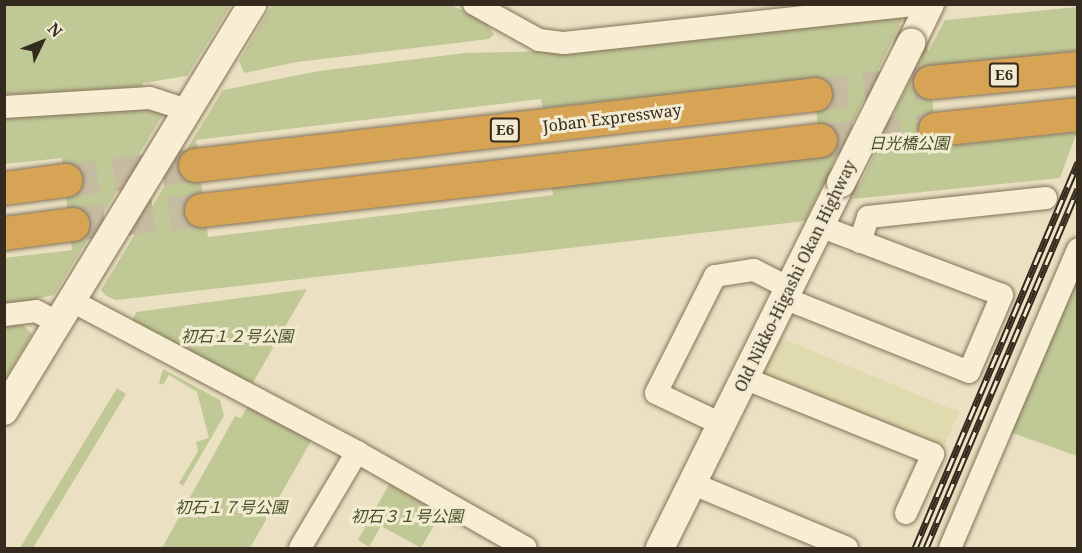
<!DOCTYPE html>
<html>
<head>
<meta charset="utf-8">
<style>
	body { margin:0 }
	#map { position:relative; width:1082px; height:553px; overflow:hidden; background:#ebe1c2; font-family:"Noto Serif","Noto Sans JP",serif }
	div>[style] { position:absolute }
	.farmland>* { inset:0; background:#e0dbaf }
	.green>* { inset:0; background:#c0c996 }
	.motorway-tunnel>* { height:33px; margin-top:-16.5px; transform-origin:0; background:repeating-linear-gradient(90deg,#c6bca1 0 33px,transparent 0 49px) }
	.roads { filter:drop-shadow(0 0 2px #84725a) drop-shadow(0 0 2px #84725a) }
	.minor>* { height:22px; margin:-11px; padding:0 11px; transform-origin:11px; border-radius:11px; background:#f7eed4 }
	.tertiary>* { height:28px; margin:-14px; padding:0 14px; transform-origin:14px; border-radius:14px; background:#f7eed4 }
	.motorway>* { height:33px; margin:-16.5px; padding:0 16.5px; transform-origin:16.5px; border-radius:16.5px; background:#d7a456 }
	.rail>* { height:7px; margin-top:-3.5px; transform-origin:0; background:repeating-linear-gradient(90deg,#f3ebd1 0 14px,#342a1d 0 28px); box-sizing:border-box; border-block:2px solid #342a1d }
	.bridges { filter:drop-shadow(0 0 2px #84725a) drop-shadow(0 0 2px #84725a) }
	.tertiary-bridge>* { height:28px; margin:-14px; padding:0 14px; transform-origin:14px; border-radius:14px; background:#f7eed4 }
	span { translate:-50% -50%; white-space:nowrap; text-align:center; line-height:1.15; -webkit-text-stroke:6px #f3ebd1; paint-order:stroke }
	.shield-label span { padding:2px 4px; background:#f3ebd1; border:2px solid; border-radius:4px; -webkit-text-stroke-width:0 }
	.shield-label { font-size:15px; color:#342a1d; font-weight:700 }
	.street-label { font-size:16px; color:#342a1d }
	.park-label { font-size:16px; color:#435025; font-style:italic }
	.frame { position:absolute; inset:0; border:6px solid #342a1d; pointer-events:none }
	.north { position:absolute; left:12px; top:12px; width:60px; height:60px; -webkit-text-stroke:4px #f3ebd1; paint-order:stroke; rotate:47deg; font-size:16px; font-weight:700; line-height:24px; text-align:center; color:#342a1d }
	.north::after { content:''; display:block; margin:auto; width:21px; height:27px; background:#342a1d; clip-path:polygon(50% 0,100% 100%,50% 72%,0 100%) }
</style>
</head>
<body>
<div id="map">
	<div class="farmland">
		<div style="clip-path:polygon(779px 337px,959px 412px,942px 451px,765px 377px,762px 370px)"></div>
	</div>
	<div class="green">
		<div style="clip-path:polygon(5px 5px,231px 5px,187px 76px,143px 83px,142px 87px,5px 95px)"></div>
		<div style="clip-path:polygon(272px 5px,451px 5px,485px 21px,494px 34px,489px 39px,297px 62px,244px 73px,239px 61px)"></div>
		<div style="clip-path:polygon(1077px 7px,1077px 51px,929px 66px,937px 147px,1077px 132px,1060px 178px,853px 199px,927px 45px,928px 52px,945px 20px)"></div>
		<div style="clip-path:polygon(evenodd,900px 18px,902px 20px,805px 221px,116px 300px,106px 296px,101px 290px,223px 90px,319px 71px,465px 53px,547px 51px,900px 18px,813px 79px,821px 157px,552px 186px,553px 195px,208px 237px,196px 140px,541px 99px,543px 108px,813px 79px)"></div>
		<div style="clip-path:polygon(158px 106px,165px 111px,54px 295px,5px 306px,4px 258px,72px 250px,62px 158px,5px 164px,5px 114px)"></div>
		<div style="clip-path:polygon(1077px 271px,1077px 456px,1010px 432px)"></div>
		<div style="clip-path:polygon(307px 289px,251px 386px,132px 321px,136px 312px)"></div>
		<div style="clip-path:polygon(22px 324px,32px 334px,5px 379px,5px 326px)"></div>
		<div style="clip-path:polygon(163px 369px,220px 400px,224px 416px,183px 486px,179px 483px,198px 451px,196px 442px,209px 438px,197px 392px,169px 375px,163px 385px,159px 383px)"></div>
		<div style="clip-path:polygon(117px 388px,126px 394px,33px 548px,20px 548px)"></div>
		<div style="clip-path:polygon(249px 404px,313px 438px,250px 548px,162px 548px,235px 416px,241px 418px)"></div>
		<div style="clip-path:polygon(391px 481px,436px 507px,438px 518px,421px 548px,381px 526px,369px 547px,358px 540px)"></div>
	</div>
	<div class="motorway-tunnel">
		<div style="left:815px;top:94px;width:116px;rotate:-6deg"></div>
		<div style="left:820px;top:140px;width:116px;rotate:-5.5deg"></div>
		<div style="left:65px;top:180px;width:131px;rotate:-6.6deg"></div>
		<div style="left:72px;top:224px;width:130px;rotate:-6.2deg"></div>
	</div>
	<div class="roads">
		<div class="minor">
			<div style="left:474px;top:4px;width:74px;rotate:29deg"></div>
			<div style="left:539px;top:40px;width:25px;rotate:7deg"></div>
			<div style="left:564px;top:43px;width:360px;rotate:-6.2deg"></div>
			<div style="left:4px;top:107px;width:146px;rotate:-3.5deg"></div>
			<div style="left:150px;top:98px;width:40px;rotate:18deg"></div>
			<div style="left:860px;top:242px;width:26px;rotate:-72deg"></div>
			<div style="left:868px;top:217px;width:179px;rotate:-6.1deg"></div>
			<div style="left:784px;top:298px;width:199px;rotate:21.8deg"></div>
			<div style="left:969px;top:372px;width:84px;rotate:-66.8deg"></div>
			<div style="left:1002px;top:295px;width:196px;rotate:-159.3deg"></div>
			<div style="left:72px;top:301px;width:323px;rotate:27.9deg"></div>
			<div style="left:357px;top:452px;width:194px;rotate:29.6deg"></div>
			<div style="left:4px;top:315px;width:32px;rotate:-7deg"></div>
			<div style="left:36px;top:311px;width:26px;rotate:28deg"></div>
			<div style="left:744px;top:378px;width:204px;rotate:21.9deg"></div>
			<div style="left:933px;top:454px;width:65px;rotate:114.6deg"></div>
			<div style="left:721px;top:424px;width:72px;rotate:-154.5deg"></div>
			<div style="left:656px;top:393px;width:131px;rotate:-63.2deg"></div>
			<div style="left:715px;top:276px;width:39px;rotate:-9deg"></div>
			<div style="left:754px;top:270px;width:39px;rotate:27deg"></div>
			<div style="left:691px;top:483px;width:169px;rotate:22.6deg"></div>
			<div style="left:300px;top:548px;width:112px;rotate:-59.3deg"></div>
			<div style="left:950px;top:548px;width:325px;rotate:-66.8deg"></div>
		</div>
		<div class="tertiary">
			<div style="left:911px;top:43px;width:43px;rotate:-64deg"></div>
			<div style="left:4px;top:411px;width:477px;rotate:-58.6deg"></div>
			<div style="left:660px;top:548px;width:407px;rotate:-63.6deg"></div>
		</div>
		<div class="motorway">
			<div style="left:930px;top:82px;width:149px;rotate:-5.4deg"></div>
			<div style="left:935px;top:129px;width:144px;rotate:-6deg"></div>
			<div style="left:195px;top:165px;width:624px;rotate:-6.53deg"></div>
			<div style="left:4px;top:188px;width:62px;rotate:-7.5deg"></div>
			<div style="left:201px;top:210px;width:623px;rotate:-6.45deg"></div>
			<div style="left:4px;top:233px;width:69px;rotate:-7.5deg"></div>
		</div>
	</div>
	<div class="rail">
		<div style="left:915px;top:548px;width:419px;rotate:-67.1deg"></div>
		<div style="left:926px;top:548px;width:390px;rotate:-67.1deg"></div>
	</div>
	<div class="bridges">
		<div class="tertiary-bridge">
			<div style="left:841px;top:183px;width:157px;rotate:-63.4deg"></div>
		</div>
	</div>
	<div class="shield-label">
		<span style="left:1004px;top:75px">E6</span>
		<span style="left:505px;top:130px">E6</span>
	</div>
	<div class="street-label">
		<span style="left:612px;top:118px;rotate:-7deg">Joban Expressway</span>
		<span style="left:795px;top:276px;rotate:-64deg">Old Nikko-Higashi Okan Highway</span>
	</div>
	<div class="park-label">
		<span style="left:909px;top:143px">日光橋公園</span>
		<span style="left:237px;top:336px">初石１２号公園</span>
		<span style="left:231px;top:507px">初石１７号公園</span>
		<span style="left:407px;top:516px">初石３１号公園</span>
	</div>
	<div class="frame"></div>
	<div class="north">N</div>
</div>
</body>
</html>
